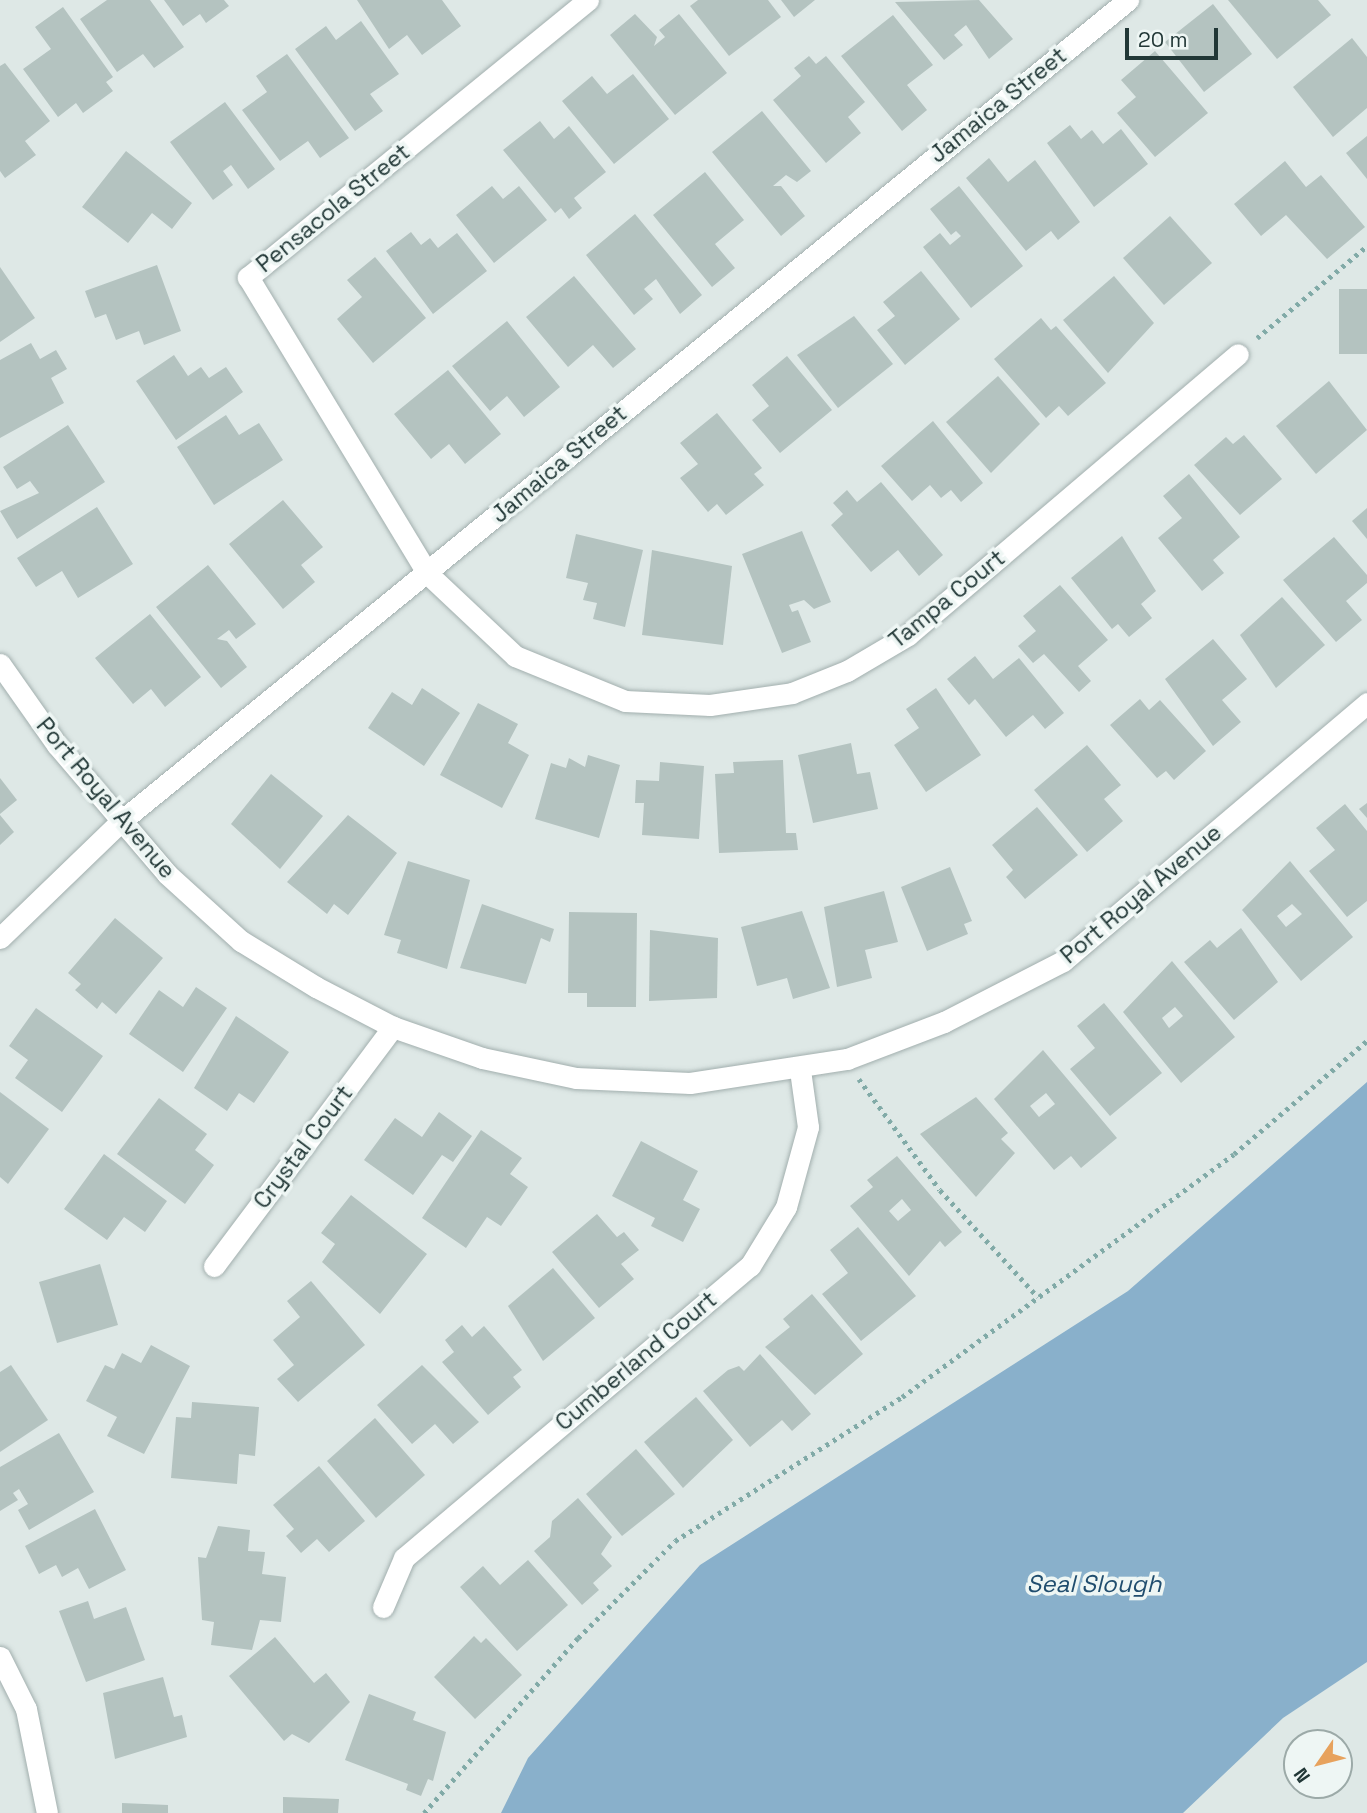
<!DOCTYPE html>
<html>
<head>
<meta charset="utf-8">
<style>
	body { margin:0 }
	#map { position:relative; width:1367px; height:1813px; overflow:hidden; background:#dee8e6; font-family:"Space Grotesk",sans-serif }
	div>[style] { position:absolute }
	.water>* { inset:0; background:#89b0cb }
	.building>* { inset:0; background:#b4c3c0 }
	.path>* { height:4.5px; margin-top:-2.25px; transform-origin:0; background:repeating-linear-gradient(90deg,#81aaa7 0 3.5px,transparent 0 8.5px) }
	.roads { filter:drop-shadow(0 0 2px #a2afae) drop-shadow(0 0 2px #a2afae) }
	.street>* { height:21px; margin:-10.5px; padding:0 10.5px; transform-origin:10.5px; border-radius:10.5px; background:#fff }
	span { translate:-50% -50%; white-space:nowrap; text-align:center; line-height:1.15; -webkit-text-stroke:7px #eef6f4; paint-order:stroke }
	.street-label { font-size:23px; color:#213736 }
	.water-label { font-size:24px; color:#204d6e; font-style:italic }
	.north { position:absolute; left:1283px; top:1729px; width:70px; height:70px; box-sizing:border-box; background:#eef6f4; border:2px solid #9caaa8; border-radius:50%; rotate:235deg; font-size:19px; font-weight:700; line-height:28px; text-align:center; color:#213736 }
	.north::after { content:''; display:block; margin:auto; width:24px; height:32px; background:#e7a25d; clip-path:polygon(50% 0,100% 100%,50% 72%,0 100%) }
	.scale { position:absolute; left:1125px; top:28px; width:93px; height:32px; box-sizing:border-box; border:4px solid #213736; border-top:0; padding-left:9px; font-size:21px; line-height:24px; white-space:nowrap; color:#213736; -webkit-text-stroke:5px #eef6f4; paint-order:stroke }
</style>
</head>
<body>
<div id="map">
	<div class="water">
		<div style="clip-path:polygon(1367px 1082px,1367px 1662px,1283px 1718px,1183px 1813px,501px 1813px,528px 1758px,700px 1565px,1128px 1291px)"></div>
	</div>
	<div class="building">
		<div style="clip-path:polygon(107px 0,150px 0,184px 47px,154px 68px,143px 54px,117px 72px,80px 19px)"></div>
		<div style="clip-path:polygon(164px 0,224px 0,229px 6px,206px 23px,200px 14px,183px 26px)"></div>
		<div style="clip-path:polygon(357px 0,442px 0,461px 26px,422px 55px,407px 35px,389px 49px)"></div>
		<div style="clip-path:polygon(698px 0,768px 0,781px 17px,729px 56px,690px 6px)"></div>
		<div style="clip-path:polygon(781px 0,815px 0,794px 17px)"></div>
		<div style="clip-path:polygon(979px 0,1013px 39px,989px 59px,966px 25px,954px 35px,963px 45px,944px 60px,895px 2px)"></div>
		<div style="clip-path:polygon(1228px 0,1318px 0,1331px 15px,1277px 59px)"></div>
		<div style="clip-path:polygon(1213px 4px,1252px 54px,1204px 92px,1165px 42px)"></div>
		<div style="clip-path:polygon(63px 7px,113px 77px,106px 82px,113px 91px,83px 113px,76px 103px,58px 117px,23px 69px,51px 49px,35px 27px)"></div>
		<div style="clip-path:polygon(635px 14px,657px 37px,654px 46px,665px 37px,659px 30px,679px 14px,727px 73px,675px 115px,610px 35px)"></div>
		<div style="clip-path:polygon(893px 15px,933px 65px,907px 85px,927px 110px,902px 131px,841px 56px)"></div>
		<div style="clip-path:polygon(361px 21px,399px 74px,370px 94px,383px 111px,355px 131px,295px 49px,326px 26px,336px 40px)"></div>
		<div style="clip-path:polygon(1352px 38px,1367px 57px,1367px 108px,1333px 137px,1293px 87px)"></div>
		<div style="clip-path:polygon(1155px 51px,1208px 113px,1155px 157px,1117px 113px,1136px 97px,1121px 80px)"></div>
		<div style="clip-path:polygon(287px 54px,349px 138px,320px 158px,308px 141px,280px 161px,242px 110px,267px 92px,256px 76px)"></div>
		<div style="clip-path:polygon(809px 56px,816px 64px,826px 56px,865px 102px,848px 117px,861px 133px,826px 163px,773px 100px,801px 76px,794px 68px)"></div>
		<div style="clip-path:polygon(5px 63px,50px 121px,25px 141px,36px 155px,5px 178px,0 171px,0 66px)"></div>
		<div style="clip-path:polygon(633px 74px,669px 119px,614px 164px,562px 101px,592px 76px,607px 94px)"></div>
		<div style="clip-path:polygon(225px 102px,275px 169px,248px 189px,231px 165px,223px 171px,233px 185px,213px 200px,170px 142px)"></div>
		<div style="clip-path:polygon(762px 111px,811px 171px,797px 182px,786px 175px,773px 186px,781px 186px,805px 216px,781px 236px,712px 152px)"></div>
		<div style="clip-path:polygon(540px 121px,554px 139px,569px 126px,606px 172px,574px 198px,582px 208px,569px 219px,561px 208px,555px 213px,503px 150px)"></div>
		<div style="clip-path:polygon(1070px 125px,1081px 139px,1092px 130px,1103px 144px,1121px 129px,1148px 164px,1094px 207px,1047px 143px)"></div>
		<div style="clip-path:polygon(1367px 136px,1367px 179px,1346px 153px)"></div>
		<div style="clip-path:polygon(126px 151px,192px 203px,172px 229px,152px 213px,128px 243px,82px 207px)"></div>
		<div style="clip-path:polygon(989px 158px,1008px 182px,1035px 160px,1080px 222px,1058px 240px,1051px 231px,1026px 251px,966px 178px)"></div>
		<div style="clip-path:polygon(1285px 161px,1306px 187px,1321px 175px,1365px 227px,1327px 259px,1286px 215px,1261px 236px,1234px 204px)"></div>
		<div style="clip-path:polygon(705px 172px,744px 220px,715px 244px,735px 268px,712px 287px,653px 215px)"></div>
		<div style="clip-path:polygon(492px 186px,503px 199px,519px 186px,547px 220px,494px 263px,456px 215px)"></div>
		<div style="clip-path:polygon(959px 186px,1023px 266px,971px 308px,923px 247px,940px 233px,950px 245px,961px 236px,956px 231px,951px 235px,930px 209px)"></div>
		<div style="clip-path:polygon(635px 214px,702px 295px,680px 314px,656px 279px,644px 289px,653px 299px,634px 315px,586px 255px)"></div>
		<div style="clip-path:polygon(1170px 216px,1212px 263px,1164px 305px,1123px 258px)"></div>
		<div style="clip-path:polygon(411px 232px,421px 245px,430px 238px,438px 248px,457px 233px,487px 271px,433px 314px,386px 251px)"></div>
		<div style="clip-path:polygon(375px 257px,426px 318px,373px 363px,337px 319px,362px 297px,347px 280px)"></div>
		<div style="clip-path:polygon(157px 265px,181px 331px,144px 345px,139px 331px,116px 340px,106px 314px,95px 318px,85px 291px)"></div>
		<div style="clip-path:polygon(0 267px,35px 318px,0 342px)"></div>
		<div style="clip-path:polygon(921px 271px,960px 319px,905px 365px,877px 330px,895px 316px,883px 302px)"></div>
		<div style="clip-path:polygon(574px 276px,636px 349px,613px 368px,593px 345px,568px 367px,526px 317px)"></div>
		<div style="clip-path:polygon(1114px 276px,1154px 323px,1108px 373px,1063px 320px)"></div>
		<div style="clip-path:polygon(1339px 289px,1367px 289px,1367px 354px,1339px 354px)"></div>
		<div style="clip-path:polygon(854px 316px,893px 364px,838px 408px,797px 355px)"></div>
		<div style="clip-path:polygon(1041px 318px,1051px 330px,1056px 326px,1106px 383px,1068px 416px,1059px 406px,1046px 418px,994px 359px)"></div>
		<div style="clip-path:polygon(507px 321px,560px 387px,524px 417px,507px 396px,490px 411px,452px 366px)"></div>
		<div style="clip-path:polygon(31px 343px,40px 359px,56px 350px,67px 369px,51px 378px,64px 403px,0 438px,0 360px)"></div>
		<div style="clip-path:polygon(174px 355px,188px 376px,201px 367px,209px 378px,226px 367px,243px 392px,176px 440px,136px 381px)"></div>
		<div style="clip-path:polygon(787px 356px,832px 410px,780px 453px,752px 420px,769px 406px,752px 385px)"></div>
		<div style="clip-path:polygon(448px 370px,501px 434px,465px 464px,449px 444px,431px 459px,394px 414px)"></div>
		<div style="clip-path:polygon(998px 376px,1040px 424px,991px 473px,946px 422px)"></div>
		<div style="clip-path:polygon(1329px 381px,1367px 430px,1316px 474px,1276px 426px)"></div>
		<div style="clip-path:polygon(717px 413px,762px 468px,754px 474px,764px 485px,726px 515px,717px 504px,708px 512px,680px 478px,698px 464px,680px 443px)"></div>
		<div style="clip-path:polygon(226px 415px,239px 435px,259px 423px,283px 460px,214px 505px,177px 447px)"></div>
		<div style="clip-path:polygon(933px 421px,983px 483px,961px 502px,951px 490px,941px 498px,930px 485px,912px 501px,881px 466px)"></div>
		<div style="clip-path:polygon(68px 425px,105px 482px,17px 539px,0 511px,39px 493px,30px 481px,17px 489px,3px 467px)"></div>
		<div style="clip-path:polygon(1244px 435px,1282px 479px,1240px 515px,1194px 465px,1226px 437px,1233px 444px)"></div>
		<div style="clip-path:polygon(1189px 474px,1240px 537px,1213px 560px,1224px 573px,1202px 591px,1158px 538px,1182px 518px,1163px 496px)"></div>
		<div style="clip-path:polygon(881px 482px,943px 555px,919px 576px,898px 550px,871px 572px,831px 525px,843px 514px,833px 503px,847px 490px,857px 502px)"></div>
		<div style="clip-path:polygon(283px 500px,323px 547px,301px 565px,315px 582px,283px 609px,229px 544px)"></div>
		<div style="clip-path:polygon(97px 507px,133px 564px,78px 598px,62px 571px,36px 587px,17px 558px)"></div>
		<div style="clip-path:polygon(1367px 508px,1367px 539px,1352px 521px)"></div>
		<div style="clip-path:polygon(802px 531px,831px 602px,814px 609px,804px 600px,789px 605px,792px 612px,798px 610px,811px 642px,782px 653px,742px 554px)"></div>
		<div style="clip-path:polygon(576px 534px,643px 550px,625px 627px,593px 619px,597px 603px,583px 600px,588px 583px,566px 578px)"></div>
		<div style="clip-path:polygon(1122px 536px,1156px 591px,1141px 604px,1152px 618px,1129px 637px,1118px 624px,1112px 629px,1071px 578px)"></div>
		<div style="clip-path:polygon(1334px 537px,1367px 575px,1367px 583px,1346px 601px,1362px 620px,1336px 642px,1283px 580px)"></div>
		<div style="clip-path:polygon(652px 550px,732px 566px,723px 645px,642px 635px)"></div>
		<div style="clip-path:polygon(208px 565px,256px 624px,236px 639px,229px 630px,217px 639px,227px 641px,247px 667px,221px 688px,156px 607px)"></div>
		<div style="clip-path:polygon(1060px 585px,1108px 640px,1078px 666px,1091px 681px,1079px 692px,1044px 654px,1033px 663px,1018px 646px,1036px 631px,1023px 616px)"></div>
		<div style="clip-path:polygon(1282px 597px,1325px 645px,1276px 688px,1240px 635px)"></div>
		<div style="clip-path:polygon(150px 614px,201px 677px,165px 707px,151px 689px,133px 704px,95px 658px)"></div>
		<div style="clip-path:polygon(1213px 639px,1247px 679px,1222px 700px,1241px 722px,1213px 746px,1165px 679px)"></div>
		<div style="clip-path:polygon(975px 656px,993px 679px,1019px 658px,1064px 713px,1045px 729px,1033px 715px,1006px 737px,975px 699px,969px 705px,947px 679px)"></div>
		<div style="clip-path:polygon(422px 688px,460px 713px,424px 766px,368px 728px,392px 692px,412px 705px)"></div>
		<div style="clip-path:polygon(936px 688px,981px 755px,926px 792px,894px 745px,919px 728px,906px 709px)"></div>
		<div style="clip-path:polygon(1140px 699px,1149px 710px,1160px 700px,1206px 751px,1174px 780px,1166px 771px,1157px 778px,1110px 725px)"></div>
		<div style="clip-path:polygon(478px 703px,518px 724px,508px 743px,529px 755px,502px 808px,440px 775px)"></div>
		<div style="clip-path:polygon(851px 743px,857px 774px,870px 772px,878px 809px,813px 823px,798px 755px)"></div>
		<div style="clip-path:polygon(1087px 745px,1121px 785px,1104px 799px,1123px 821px,1087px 852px,1034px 790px)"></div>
		<div style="clip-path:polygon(588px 755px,620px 765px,599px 838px,535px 819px,551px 763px,566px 768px,569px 758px,585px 767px)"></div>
		<div style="clip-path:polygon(783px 760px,786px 833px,796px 833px,798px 850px,719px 853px,715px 774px,734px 773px,733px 762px)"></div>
		<div style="clip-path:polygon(660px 762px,704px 766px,699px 839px,642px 835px,644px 803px,635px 803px,636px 780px,659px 781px)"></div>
		<div style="clip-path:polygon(271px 774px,323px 816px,280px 869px,231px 824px)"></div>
		<div style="clip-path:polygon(0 778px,17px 800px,0 814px)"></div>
		<div style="clip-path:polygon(1367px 803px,1367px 818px,1359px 809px)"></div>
		<div style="clip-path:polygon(1345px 804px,1367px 831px,1367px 901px,1347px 917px,1309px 871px,1335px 850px,1316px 828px)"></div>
		<div style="clip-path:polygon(1037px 807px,1078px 855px,1025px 899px,1006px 877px,1013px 870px,992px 845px)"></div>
		<div style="clip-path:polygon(0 815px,14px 832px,0 845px)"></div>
		<div style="clip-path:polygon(348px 815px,397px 853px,348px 915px,334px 904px,327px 914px,287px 882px)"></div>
		<div style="clip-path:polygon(408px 861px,470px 880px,447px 969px,397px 953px,401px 940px,384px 935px)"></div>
		<div style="clip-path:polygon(evenodd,1290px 861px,1353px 937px,1301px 981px,1242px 910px,1290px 861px,1292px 904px,1302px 914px,1286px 927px,1277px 916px,1292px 904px)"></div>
		<div style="clip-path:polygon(950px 867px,972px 921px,964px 924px,968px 934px,927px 951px,901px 887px)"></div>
		<div style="clip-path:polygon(884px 891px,898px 942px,865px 950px,872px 978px,837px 987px,824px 907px)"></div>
		<div style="clip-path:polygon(482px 904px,554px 929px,550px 942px,541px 938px,526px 984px,460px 968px)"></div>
		<div style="clip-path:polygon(802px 911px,830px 988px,793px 999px,787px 978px,757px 986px,741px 927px)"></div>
		<div style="clip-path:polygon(569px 912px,637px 913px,636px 1007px,587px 1007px,587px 993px,568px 993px)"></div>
		<div style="clip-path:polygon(115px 918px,163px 958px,116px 1014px,102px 1002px,97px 1009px,75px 990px,81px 984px,68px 973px)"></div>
		<div style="clip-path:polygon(1241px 928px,1278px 982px,1234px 1020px,1184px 962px,1210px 940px,1217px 948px)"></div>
		<div style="clip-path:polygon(650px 930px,718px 938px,717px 998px,649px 1001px)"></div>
		<div style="clip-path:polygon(evenodd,1172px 961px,1235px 1037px,1181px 1083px,1123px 1012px,1172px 961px,1175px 1007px,1183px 1016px,1169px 1028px,1162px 1018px,1175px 1007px)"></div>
		<div style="clip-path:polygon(196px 987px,227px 1008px,183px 1072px,129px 1034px,159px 990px,183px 1007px)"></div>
		<div style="clip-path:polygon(1104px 1003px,1162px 1073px,1110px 1116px,1070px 1069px,1095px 1048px,1077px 1026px)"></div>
		<div style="clip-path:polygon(36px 1008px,103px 1056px,62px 1112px,15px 1078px,28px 1060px,9px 1046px)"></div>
		<div style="clip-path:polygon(236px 1016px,289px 1052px,254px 1103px,239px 1093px,227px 1111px,194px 1088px)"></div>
		<div style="clip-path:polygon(evenodd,1043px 1050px,1117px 1138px,1081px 1168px,1071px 1156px,1054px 1170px,994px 1099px,1043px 1050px,1046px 1093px,1055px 1104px,1039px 1117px,1030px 1106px,1046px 1093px)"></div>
		<div style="clip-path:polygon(0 1092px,49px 1129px,8px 1184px,0 1177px)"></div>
		<div style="clip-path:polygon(976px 1097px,1008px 1133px,1001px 1139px,1015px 1153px,976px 1197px,920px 1134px)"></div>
		<div style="clip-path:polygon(159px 1098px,207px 1134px,195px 1150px,214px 1165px,185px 1204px,117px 1154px)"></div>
		<div style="clip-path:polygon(439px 1112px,472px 1136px,453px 1162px,442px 1155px,413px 1195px,364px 1160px,395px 1118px,422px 1137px)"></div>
		<div style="clip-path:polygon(481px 1130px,522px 1158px,510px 1174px,528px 1187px,501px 1226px,487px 1217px,466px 1248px,422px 1218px)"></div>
		<div style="clip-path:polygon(641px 1141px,698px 1171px,683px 1200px,700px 1209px,683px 1242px,651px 1226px,655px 1218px,612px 1196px)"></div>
		<div style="clip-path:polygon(104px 1154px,167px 1201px,145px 1232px,124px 1217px,107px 1240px,64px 1209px)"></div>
		<div style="clip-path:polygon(evenodd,897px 1156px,962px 1232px,945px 1247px,940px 1241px,909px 1276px,850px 1206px,873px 1187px,867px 1180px,897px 1156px,902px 1199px,911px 1210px,898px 1221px,889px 1211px,902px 1199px)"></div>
		<div style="clip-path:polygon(351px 1195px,427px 1254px,380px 1314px,322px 1262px,335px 1244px,321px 1233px)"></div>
		<div style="clip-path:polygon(597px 1214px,617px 1237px,624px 1232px,639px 1250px,621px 1264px,634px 1279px,599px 1308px,552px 1252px)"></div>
		<div style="clip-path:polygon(858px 1227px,916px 1296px,861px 1341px,822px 1294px,848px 1273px,830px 1250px)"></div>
		<div style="clip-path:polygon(100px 1264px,118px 1325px,57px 1343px,39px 1282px)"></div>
		<div style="clip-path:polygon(553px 1268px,595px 1318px,543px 1361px,508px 1306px)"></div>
		<div style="clip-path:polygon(311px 1281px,365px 1345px,298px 1402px,277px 1379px,294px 1365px,273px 1340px,300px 1317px,287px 1301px)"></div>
		<div style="clip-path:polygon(812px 1294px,863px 1354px,815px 1395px,765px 1347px,790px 1327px,783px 1319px)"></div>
		<div style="clip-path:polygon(462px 1325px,472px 1337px,484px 1326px,522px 1370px,513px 1377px,521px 1387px,488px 1415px,442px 1362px,454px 1352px,445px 1340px)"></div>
		<div style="clip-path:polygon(151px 1345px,190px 1366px,144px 1454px,107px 1436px,117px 1417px,86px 1401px,105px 1365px,114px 1369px,122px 1353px,141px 1363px)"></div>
		<div style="clip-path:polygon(760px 1354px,811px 1414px,792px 1431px,782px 1420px,750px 1447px,703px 1391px,728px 1370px,739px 1366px,744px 1371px)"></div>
		<div style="clip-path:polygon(11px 1365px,48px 1420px,0 1452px,0 1372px)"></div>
		<div style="clip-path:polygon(422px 1365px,479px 1422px,453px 1444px,435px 1424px,412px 1444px,377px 1405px)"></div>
		<div style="clip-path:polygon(696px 1397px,733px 1440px,683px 1488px,644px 1442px)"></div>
		<div style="clip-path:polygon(192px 1402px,259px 1407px,255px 1456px,239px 1454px,237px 1484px,171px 1478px,176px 1417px,191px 1418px)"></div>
		<div style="clip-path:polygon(375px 1418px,425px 1475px,376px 1518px,327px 1461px)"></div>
		<div style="clip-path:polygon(59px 1433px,94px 1492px,29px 1530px,18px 1510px,28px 1504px,19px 1489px,13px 1493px,18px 1500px,0 1511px,0 1467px)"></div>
		<div style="clip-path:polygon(636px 1449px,675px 1494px,622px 1536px,586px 1494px)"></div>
		<div style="clip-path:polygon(319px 1466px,365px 1521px,329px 1552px,317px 1539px,301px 1553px,286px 1536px,294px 1529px,273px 1505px)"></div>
		<div style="clip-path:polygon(578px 1498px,612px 1537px,601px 1554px,612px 1566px,593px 1583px,599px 1590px,582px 1605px,534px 1551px,550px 1537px,552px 1521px)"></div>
		<div style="clip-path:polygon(95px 1509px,126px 1570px,89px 1589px,78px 1568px,62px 1577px,56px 1565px,39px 1574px,25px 1546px)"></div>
		<div style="clip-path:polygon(218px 1526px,250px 1530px,248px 1551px,265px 1552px,262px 1574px,286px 1577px,281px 1622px,260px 1620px,252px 1650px,211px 1645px,214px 1622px,202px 1620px,198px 1557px,206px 1558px)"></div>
		<div style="clip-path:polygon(528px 1560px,568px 1605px,517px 1651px,460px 1587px,483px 1566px,500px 1585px)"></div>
		<div style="clip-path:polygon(88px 1601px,94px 1619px,126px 1607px,145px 1660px,86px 1682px,59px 1611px)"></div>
		<div style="clip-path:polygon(474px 1636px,481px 1643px,486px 1638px,522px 1675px,475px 1719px,434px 1677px)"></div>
		<div style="clip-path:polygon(275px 1637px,314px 1683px,326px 1673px,350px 1702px,309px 1743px,292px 1734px,284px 1741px,229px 1676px)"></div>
		<div style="clip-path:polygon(163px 1677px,174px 1717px,182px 1715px,187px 1737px,115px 1759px,103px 1693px)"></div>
		<div style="clip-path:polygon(369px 1694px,416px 1712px,413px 1720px,446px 1732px,433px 1781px,428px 1779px,421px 1796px,406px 1790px,408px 1784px,345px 1760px)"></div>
		<div style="clip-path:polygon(283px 1797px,339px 1799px,338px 1813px,283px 1813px)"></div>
		<div style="clip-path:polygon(122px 1803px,168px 1805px,168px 1813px,122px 1813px)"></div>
	</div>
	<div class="path">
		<div style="left:1257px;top:338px;width:143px;rotate:-39.9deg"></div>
		<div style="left:859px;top:1079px;width:137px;rotate:53.9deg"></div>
		<div style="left:940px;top:1190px;width:145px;rotate:47.5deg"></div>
		<div style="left:424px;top:1813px;width:233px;rotate:-48.7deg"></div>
		<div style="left:578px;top:1638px;width:137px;rotate:-45deg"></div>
		<div style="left:675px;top:1541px;width:269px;rotate:-32.4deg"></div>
		<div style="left:902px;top:1397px;width:411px;rotate:-36.2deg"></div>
		<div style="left:1234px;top:1154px;width:175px;rotate:-40.4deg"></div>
	</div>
	<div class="roads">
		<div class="street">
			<div style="left:588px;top:0;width:439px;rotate:140.8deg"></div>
			<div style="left:248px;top:277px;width:346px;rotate:58.8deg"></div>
			<div style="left:427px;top:573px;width:121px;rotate:43.3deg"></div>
			<div style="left:515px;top:656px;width:119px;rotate:22.2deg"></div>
			<div style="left:625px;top:701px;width:85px;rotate:2.7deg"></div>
			<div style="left:710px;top:705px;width:83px;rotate:-8.3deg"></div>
			<div style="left:792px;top:693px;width:59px;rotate:-21.8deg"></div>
			<div style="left:847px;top:671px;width:71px;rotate:-30.5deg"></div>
			<div style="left:908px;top:635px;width:433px;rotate:-40.4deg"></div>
			<div style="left:0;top:664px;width:99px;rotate:54.9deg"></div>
			<div style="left:57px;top:745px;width:170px;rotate:49.5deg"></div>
			<div style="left:167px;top:874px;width:100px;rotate:42.2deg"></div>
			<div style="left:241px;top:941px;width:88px;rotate:31.5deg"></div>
			<div style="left:316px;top:987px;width:87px;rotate:27.5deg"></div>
			<div style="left:393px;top:1027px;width:94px;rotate:19.2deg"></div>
			<div style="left:482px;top:1058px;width:96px;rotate:12deg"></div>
			<div style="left:576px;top:1078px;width:114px;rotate:2.5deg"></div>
			<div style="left:690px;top:1083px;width:159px;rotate:-8.7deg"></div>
			<div style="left:847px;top:1059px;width:104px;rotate:-20.9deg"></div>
			<div style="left:944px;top:1022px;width:134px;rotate:-27.1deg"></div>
			<div style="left:1063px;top:961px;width:399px;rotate:-40.3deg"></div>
			<div style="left:0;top:938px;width:167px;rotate:-44deg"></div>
			<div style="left:120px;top:822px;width:1301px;rotate:-39.2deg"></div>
			<div style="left:214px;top:1266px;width:299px;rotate:-53.2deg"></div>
			<div style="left:383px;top:1607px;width:53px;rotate:-66.8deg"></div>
			<div style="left:404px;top:1558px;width:453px;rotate:-40.2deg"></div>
			<div style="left:750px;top:1266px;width:69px;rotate:-58.6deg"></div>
			<div style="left:786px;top:1207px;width:83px;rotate:-74.6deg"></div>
			<div style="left:808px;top:1127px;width:58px;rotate:-98deg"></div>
			<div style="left:0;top:1657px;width:58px;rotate:63.4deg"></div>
			<div style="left:26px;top:1709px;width:106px;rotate:78.6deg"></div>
		</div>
	</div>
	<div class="street-label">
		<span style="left:998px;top:105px;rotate:-39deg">Jamaica Street</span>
		<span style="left:333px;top:208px;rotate:-39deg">Pensacola Street</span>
		<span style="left:559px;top:464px;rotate:-40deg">Jamaica Street</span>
		<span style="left:947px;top:599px;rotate:-39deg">Tampa Court</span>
		<span style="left:106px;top:798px;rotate:50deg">Port Royal Avenue</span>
		<span style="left:1141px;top:894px;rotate:-40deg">Port Royal Avenue</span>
		<span style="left:303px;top:1147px;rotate:-53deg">Crystal Court</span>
		<span style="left:636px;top:1361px;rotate:-40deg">Cumberland Court</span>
	</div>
	<div class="water-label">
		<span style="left:1094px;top:1584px">Seal Slough</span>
	</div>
	<div class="north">N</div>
	<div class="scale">20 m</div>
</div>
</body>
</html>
